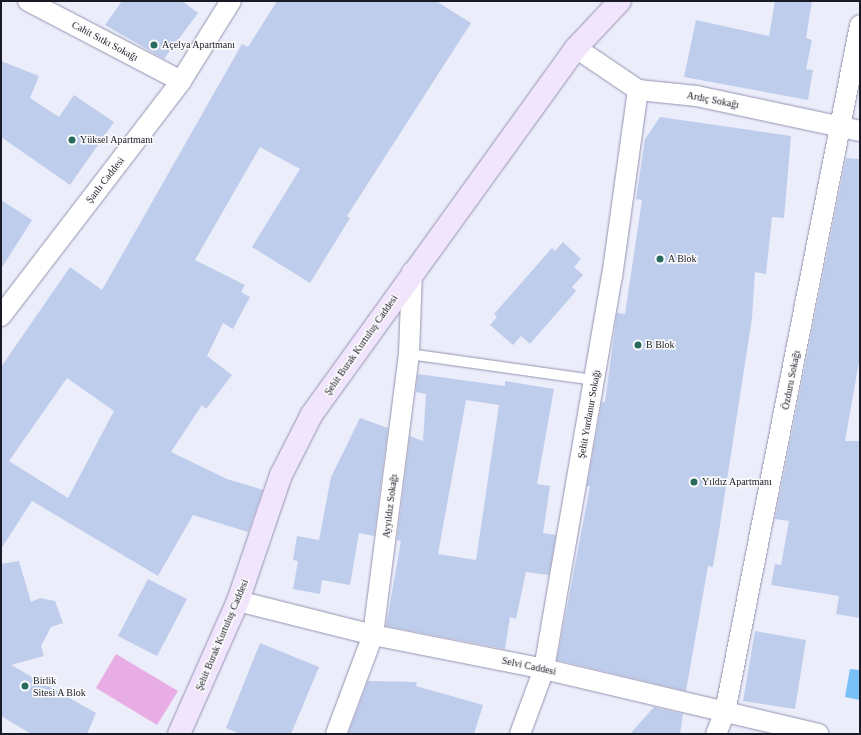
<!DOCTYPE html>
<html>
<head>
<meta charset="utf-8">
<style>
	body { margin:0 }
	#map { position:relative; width:861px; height:735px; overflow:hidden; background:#ecedfa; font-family:"Times New Roman",serif }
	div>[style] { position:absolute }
	.green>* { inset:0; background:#e8ade4 }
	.water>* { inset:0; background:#79c0f6 }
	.building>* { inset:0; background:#becdec }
	.roads { filter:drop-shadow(0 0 1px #9292b1) drop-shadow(0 0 1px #9292b1) }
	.lane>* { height:10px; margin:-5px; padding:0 5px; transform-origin:5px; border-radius:5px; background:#fff }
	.street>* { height:20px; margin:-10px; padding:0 10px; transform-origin:10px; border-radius:10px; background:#fff }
	.secondary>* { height:22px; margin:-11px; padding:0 11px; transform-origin:11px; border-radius:11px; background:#f1e4fd }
	.dots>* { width:11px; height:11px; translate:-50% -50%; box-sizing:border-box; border:2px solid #fbfbfb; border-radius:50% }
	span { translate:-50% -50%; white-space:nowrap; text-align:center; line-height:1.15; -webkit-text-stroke:3px #fbfbfb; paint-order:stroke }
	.street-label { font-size:10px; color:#1a1a26 }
	.poi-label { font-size:10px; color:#1a1a26 }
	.left { translate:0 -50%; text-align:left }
	.frame { position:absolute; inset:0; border:2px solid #1a1a26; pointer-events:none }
</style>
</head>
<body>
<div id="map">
	<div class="green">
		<div style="clip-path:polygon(116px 654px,178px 691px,157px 725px,96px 688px)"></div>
	</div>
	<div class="water">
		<div style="clip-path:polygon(850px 669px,860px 670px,860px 700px,845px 697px)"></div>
	</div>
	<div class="building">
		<div style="clip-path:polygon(122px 1px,182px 1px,198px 13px,164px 59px,105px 25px)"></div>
		<div style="clip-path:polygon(evenodd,277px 1px,436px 1px,471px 23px,347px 216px,350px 218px,310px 283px,252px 247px,300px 169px,260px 147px,195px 260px,245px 285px,241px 292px,250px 297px,233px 329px,223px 323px,207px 356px,232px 375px,206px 409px,202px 405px,171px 452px,227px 479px,263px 490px,248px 532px,193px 515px,158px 576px,32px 501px,1px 549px,1px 367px,70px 267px,102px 290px,242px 44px,248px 47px,277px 1px,67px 378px,114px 411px,68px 498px,9px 461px,67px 378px)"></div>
		<div style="clip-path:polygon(775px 1px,812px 1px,806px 38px,812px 40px,806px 69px,813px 70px,808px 100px,684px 77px,696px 20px,769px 36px)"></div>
		<div style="clip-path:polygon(1px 61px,39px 76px,30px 98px,59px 117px,74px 95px,114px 122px,70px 185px,1px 137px)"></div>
		<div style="clip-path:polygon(660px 117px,791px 136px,784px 218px,772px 217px,766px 274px,755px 272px,752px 318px,720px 525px,713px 567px,708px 566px,686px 691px,557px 660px,590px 486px,587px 486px,602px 402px,605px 402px,617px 313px,625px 314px,642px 200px,636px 199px,645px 139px)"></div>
		<div style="clip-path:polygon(846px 158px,860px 159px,860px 356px,845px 441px,860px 441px,860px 618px,836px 614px,839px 596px,771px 585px,775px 564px,781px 565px,789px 521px,775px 519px)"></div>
		<div style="clip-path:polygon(1px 200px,32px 220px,1px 269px)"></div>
		<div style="clip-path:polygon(563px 242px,581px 259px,574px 267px,583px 275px,572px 287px,576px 291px,530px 344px,521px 336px,513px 345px,490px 325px,497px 317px,494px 314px,552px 248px,555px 251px)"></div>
		<div style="clip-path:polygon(evenodd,418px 374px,505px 386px,505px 381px,554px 389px,537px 484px,550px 486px,543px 533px,556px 535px,549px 575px,526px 572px,516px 619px,510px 617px,505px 649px,386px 626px,401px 541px,397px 540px,410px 436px,423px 441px,426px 394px,416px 392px,418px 374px,466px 400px,499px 405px,476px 560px,438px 554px,466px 400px)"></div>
		<div style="clip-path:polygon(360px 418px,388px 428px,374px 536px,359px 533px,350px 585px,322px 580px,320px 594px,293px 589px,298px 561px,293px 560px,297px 536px,319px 540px,331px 477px)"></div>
		<div style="clip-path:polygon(19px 561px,31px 602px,40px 598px,55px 601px,63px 623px,51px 627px,41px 646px,44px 656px,11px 665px,96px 713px,87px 734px,31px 734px,1px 716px,1px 564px)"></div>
		<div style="clip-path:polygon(148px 579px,187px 599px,157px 656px,118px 636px)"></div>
		<div style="clip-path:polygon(755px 631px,806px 640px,795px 709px,743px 701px)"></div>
		<div style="clip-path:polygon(260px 643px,319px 667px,291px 734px,240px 734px,226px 728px)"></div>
		<div style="clip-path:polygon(368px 681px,417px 682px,416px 686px,483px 705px,474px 734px,348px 734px)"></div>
		<div style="clip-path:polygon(654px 707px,683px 714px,680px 734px,630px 734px)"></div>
	</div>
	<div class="roads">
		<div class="lane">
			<div style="left:409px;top:354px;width:188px;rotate:8deg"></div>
		</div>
		<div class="street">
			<div style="left:28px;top:1px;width:173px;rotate:27.6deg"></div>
			<div style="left:576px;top:48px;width:75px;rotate:34.1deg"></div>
			<div style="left:638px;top:90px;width:59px;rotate:5.8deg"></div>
			<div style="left:697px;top:96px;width:167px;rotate:12.1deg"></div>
			<div style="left:1px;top:316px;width:296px;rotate:-52.5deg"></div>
			<div style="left:181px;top:81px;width:94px;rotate:-58deg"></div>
			<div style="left:238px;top:601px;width:139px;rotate:14.1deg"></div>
			<div style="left:373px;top:635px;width:174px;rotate:11.2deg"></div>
			<div style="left:544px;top:669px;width:282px;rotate:13.3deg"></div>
			<div style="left:336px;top:734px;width:106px;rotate:-69.5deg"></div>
			<div style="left:373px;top:635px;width:283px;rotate:-82.7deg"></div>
			<div style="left:409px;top:354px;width:82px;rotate:-87.9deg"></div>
			<div style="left:520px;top:734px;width:69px;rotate:-69.7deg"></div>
			<div style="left:544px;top:669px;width:398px;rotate:-80.2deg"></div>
			<div style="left:612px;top:277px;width:189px;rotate:-82.1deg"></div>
			<div style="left:716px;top:734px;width:24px;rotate:-68deg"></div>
			<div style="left:725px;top:712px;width:700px;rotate:-78.88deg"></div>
		</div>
		<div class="secondary">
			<div style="left:179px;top:734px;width:145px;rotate:-66.1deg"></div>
			<div style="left:238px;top:601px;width:133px;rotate:-71.2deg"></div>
			<div style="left:281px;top:475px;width:68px;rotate:-63.1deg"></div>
			<div style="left:312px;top:414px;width:451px;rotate:-54.2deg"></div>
			<div style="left:576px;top:48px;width:64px;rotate:-46.9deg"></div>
		</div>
	</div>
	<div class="dots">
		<div style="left:154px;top:45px;background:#276b5f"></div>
		<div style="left:72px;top:140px;background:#276b5f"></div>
		<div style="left:660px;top:259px;background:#276b5f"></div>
		<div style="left:638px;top:345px;background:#276b5f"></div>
		<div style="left:694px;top:482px;background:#276b5f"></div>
		<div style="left:25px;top:686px;background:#276b5f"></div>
	</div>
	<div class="street-label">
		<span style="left:105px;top:41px;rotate:28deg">Cahit Sıtkı Sokağı</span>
		<span style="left:713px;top:100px;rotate:11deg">Ardıç Sokağı</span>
		<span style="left:105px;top:180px;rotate:-52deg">Şanlı Caddesi</span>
		<span style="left:361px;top:345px;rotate:-55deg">Şehit Burak Kurtuluş Caddesi</span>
		<span style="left:791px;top:380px;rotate:-79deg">Özduru Sokağı</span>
		<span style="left:589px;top:414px;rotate:-80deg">Şehit Yurdanur Sokağı</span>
		<span style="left:390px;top:506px;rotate:-83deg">Ayyıldız Sokağı</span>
		<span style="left:222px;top:635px;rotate:-67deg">Şehit Burak Kurtuluş Caddesi</span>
		<span style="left:529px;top:666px;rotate:12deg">Selvi Caddesi</span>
	</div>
	<div class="poi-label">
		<span class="left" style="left:162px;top:45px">Açelya Apartmanı</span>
		<span class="left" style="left:80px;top:140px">Yüksel Apartmanı</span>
		<span class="left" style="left:668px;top:259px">A Blok</span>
		<span class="left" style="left:646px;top:345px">B Blok</span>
		<span class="left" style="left:702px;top:482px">Yıldız Apartmanı</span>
		<span class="left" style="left:33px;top:686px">Birlik<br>Sitesi A Blok</span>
	</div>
	<div class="frame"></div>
</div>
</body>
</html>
